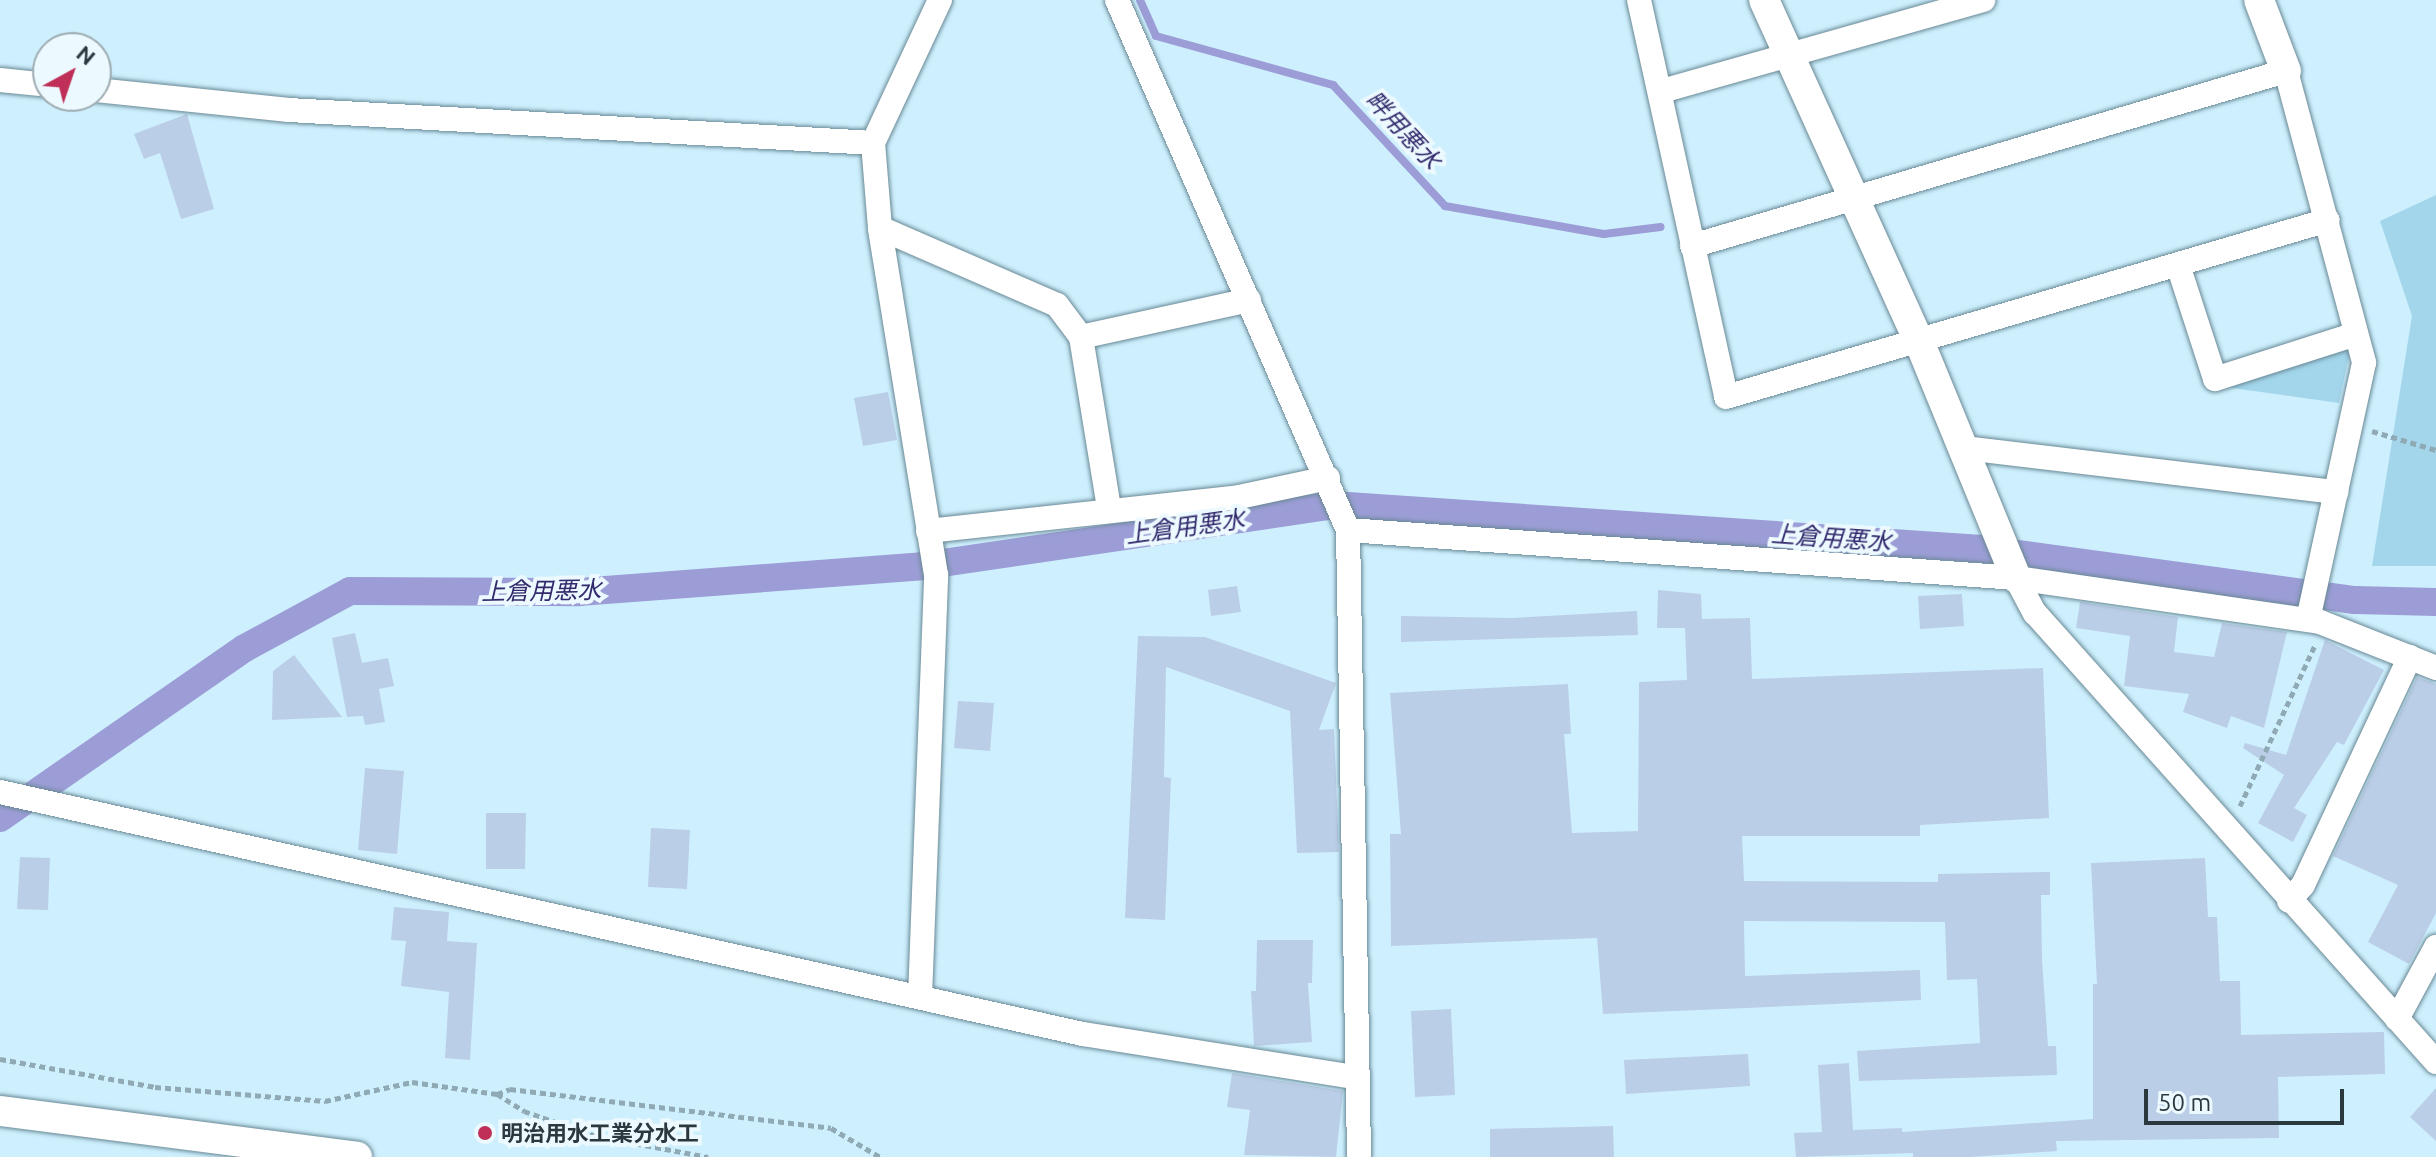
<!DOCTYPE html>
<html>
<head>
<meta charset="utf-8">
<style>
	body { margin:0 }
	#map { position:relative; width:2436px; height:1157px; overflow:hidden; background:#cef0fe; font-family:Ubuntu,"Noto Sans JP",sans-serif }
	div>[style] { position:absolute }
	.green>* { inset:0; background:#a3d6eb }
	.stream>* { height:8px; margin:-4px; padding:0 4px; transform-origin:4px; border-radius:4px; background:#9c9dd6 }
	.canal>* { height:28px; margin:-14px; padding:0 14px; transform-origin:14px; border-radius:14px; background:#9c9dd6 }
	.building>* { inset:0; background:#bbcee7 }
	.path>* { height:5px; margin-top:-2.5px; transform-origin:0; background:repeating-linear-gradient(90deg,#90aab5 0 6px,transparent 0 10px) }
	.roads { filter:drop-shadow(0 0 2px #698895) drop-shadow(0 0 2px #698895) }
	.minor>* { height:24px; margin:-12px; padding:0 12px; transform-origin:12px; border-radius:12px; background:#fff }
	.tertiary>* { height:30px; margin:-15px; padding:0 15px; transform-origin:15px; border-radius:15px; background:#fff }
	.dots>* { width:22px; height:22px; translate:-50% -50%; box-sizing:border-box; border:4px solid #ecf9ff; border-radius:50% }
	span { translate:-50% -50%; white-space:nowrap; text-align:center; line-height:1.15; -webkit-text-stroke:8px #ecf9ff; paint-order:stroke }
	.poi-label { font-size:22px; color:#2b383e; font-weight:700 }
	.left { translate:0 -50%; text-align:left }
	.water-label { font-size:24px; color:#31296c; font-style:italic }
	.north { position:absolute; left:32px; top:32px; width:80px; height:80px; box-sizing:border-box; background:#ecf9ff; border:2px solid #9facb2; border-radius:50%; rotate:40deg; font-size:22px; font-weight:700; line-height:32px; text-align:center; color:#2b383e }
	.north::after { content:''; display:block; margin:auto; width:28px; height:36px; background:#bf2f57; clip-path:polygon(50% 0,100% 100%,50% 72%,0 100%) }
	.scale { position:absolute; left:2144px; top:1089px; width:200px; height:36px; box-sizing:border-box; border:4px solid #2b383e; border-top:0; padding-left:10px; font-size:24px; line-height:28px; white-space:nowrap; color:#2b383e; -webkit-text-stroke:6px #ecf9ff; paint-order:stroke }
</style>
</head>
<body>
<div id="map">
	<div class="green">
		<div style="clip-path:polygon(2436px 195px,2436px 566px,2372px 566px,2412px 316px,2380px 221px)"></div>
		<div style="clip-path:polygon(2347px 343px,2349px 356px,2339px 403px,2225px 387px)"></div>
	</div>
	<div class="stream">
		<div style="left:1140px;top:0;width:39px;rotate:66deg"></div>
		<div style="left:1156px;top:36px;width:184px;rotate:15.5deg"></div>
		<div style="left:1333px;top:85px;width:165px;rotate:47.2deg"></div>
		<div style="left:1445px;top:206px;width:161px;rotate:10deg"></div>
		<div style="left:1604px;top:234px;width:57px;rotate:-7deg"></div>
	</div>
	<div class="canal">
		<div style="left:0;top:818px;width:298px;rotate:-34.8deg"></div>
		<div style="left:245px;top:648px;width:119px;rotate:-28.5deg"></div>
		<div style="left:350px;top:591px;width:229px;rotate:0.3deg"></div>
		<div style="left:579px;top:592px;width:344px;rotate:-4.3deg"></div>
		<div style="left:922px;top:566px;width:416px;rotate:-8.4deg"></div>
		<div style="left:1333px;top:505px;width:650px;rotate:3.88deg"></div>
		<div style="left:1982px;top:549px;width:376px;rotate:7.8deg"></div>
		<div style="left:2355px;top:600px;width:81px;rotate:1.4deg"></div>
	</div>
	<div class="building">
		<div style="clip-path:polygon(187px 114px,214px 209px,181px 219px,160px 153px,144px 159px,134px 134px)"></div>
		<div style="clip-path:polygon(888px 392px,897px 440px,863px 446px,854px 398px)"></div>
		<div style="clip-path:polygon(1237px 586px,1241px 612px,1211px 616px,1208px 590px)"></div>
		<div style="clip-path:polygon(1658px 590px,1701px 594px,1702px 619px,1750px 618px,1752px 679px,2043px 668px,2049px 818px,1920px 825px,1920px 836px,1742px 836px,1744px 881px,1938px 882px,1938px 874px,2050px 872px,2050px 895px,2041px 895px,2042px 960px,2048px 1046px,2056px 1046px,2057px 1075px,1859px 1081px,1857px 1051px,1980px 1043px,1977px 979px,1947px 980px,1945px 922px,1744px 921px,1745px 976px,1920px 970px,1921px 1000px,1746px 1008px,1603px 1014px,1597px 938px,1391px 946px,1390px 834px,1401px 834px,1390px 693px,1568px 684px,1571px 734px,1564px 734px,1572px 833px,1638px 831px,1639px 682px,1687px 680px,1685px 628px,1657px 628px)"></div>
		<div style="clip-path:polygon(1962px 594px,1964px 626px,1920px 629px,1918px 596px)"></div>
		<div style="clip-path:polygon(2080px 602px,2178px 617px,2174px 652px,2214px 657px,2222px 623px,2287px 632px,2264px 728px,2231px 716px,2227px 728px,2183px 712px,2189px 694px,2124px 686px,2130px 636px,2076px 628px)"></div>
		<div style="clip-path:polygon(1637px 611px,1638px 635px,1401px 642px,1401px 616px,1512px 618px)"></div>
		<div style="clip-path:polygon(355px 633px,362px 663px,388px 658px,394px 686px,379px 689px,385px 722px,365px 725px,363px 716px,347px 717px,332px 638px)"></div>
		<div style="clip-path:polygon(1138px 636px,1205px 637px,1336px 683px,1319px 730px,1334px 729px,1339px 852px,1297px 853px,1290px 711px,1166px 667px,1164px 777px,1171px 778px,1165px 920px,1125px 918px)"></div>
		<div style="clip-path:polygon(2325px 640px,2384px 670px,2344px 745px,2337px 742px,2294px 808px,2307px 815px,2293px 842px,2258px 823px,2284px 775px,2243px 748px,2245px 743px,2286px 755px)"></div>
		<div style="clip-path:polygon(294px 655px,342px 717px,272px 720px,273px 671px)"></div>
		<div style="clip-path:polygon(2417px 677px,2436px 684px,2436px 913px,2409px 964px,2368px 942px,2398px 885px,2333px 856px)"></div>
		<div style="clip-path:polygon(958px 701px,994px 703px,990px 751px,954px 748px)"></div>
		<div style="clip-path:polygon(365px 768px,404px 771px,397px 854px,358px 850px)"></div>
		<div style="clip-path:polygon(486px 813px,526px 813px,525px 869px,486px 869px)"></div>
		<div style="clip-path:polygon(651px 828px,690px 830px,687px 889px,648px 887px)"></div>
		<div style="clip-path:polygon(20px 857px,50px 858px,48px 910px,17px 909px)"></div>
		<div style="clip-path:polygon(2205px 858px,2208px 917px,2217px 917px,2220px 981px,2240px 981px,2241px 1035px,2384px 1032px,2385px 1074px,2278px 1077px,2279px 1138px,2056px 1141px,2057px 1151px,1971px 1157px,1913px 1157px,1913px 1153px,1796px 1157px,1794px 1133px,1822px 1132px,1818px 1065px,1849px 1063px,1853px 1130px,1902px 1128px,1902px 1132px,2093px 1119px,2093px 984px,2097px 984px,2091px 863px)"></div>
		<div style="clip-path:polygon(394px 907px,449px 912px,447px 941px,477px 943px,470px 1060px,445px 1058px,449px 992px,401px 986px,406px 941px,391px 940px)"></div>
		<div style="clip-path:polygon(1257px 940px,1313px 940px,1312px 983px,1308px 983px,1312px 1042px,1254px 1046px,1251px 991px,1256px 991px)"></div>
		<div style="clip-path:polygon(1451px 1009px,1455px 1095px,1415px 1097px,1411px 1011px)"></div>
		<div style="clip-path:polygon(1748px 1054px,1750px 1086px,1626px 1094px,1624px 1060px)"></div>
		<div style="clip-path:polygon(1232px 1073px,1343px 1091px,1336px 1157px,1244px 1155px,1250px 1110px,1227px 1107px)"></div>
		<div style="clip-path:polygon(2436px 1088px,2436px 1141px,2410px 1117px)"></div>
		<div style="clip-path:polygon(1613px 1126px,1614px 1157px,1490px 1157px,1490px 1129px)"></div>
	</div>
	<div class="path">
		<div style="left:2372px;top:431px;width:67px;rotate:16.5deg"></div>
		<div style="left:2240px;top:806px;width:178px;rotate:-65deg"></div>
		<div style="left:0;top:1059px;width:158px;rotate:10.2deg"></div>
		<div style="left:155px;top:1087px;width:171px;rotate:4.7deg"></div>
		<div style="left:325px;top:1101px;width:89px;rotate:-12.3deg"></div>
		<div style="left:412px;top:1082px;width:86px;rotate:8deg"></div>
		<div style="left:497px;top:1094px;width:32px;rotate:32deg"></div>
		<div style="left:524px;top:1111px;width:76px;rotate:19.1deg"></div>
		<div style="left:596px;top:1136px;width:114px;rotate:10.6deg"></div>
		<div style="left:497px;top:1094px;width:14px;rotate:-21deg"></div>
		<div style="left:510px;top:1089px;width:323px;rotate:6.9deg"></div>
		<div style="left:831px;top:1128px;width:57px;rotate:30.6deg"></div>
	</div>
	<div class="roads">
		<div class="minor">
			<div style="left:1117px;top:0;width:578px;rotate:66.45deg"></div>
			<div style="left:1348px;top:530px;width:627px;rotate:88.99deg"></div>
			<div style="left:1639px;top:0;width:406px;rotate:77.6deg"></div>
			<div style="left:1726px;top:397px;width:627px;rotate:-16.38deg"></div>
			<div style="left:0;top:80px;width:48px;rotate:5.9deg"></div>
			<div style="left:96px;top:90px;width:194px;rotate:5.9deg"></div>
			<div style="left:289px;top:110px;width:585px;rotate:3.23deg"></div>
			<div style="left:1662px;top:91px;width:334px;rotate:-15.8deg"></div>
			<div style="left:880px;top:228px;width:193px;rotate:23.5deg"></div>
			<div style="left:1057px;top:305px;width:40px;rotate:53deg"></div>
			<div style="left:1081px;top:337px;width:172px;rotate:-12.4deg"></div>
			<div style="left:1692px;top:246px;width:619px;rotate:-16.42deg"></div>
			<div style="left:2286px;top:71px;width:302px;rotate:75deg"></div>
			<div style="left:2364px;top:363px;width:262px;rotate:102.3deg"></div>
			<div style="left:2178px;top:265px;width:120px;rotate:72deg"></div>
			<div style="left:2215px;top:379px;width:148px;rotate:-17.7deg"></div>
			<div style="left:1081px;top:337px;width:173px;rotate:80.7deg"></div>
			<div style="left:1965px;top:448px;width:374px;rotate:6.8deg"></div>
			<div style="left:1348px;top:530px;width:670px;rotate:4.11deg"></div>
			<div style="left:2016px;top:578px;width:307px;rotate:8.2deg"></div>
			<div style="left:2320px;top:622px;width:125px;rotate:21.6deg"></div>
			<div style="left:928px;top:531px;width:313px;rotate:-6.2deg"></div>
			<div style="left:1239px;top:497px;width:91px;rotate:-12.1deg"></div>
			<div style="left:2016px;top:578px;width:40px;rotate:62deg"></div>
			<div style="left:2035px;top:613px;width:602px;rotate:48.23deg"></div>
			<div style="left:0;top:792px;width:1110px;rotate:12.6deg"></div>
			<div style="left:1083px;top:1034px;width:276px;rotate:9deg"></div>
			<div style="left:2289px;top:901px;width:21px;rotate:-49deg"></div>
			<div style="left:2303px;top:885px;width:252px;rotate:-64.9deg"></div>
			<div style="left:920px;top:997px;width:422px;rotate:-87.8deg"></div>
			<div style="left:936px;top:575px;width:351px;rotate:-99.2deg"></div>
			<div style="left:880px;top:228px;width:85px;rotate:-94.7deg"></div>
			<div style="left:873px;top:143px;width:158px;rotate:-64.9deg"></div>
			<div style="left:2397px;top:1019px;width:82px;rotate:-61.6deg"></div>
		</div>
		<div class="tertiary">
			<div style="left:1764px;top:0;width:375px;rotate:65.6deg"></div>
			<div style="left:1919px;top:341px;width:256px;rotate:67.7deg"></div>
			<div style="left:2259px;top:0;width:76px;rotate:69.2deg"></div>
			<div style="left:0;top:1111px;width:360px;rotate:7.3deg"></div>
		</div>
	</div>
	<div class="dots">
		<div style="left:485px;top:1133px;background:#bf2f57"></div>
	</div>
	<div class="poi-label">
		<span class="left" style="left:501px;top:1133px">明治用水工業分水工</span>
	</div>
	<div class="water-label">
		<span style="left:1403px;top:130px;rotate:47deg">畔用悪水</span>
		<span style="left:1185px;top:527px;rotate:-8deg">上倉用悪水</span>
		<span style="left:1831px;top:538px;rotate:4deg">上倉用悪水</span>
		<span style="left:541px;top:591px;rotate:-1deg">上倉用悪水</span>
	</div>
	<div class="north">N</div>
	<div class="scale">50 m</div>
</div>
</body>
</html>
